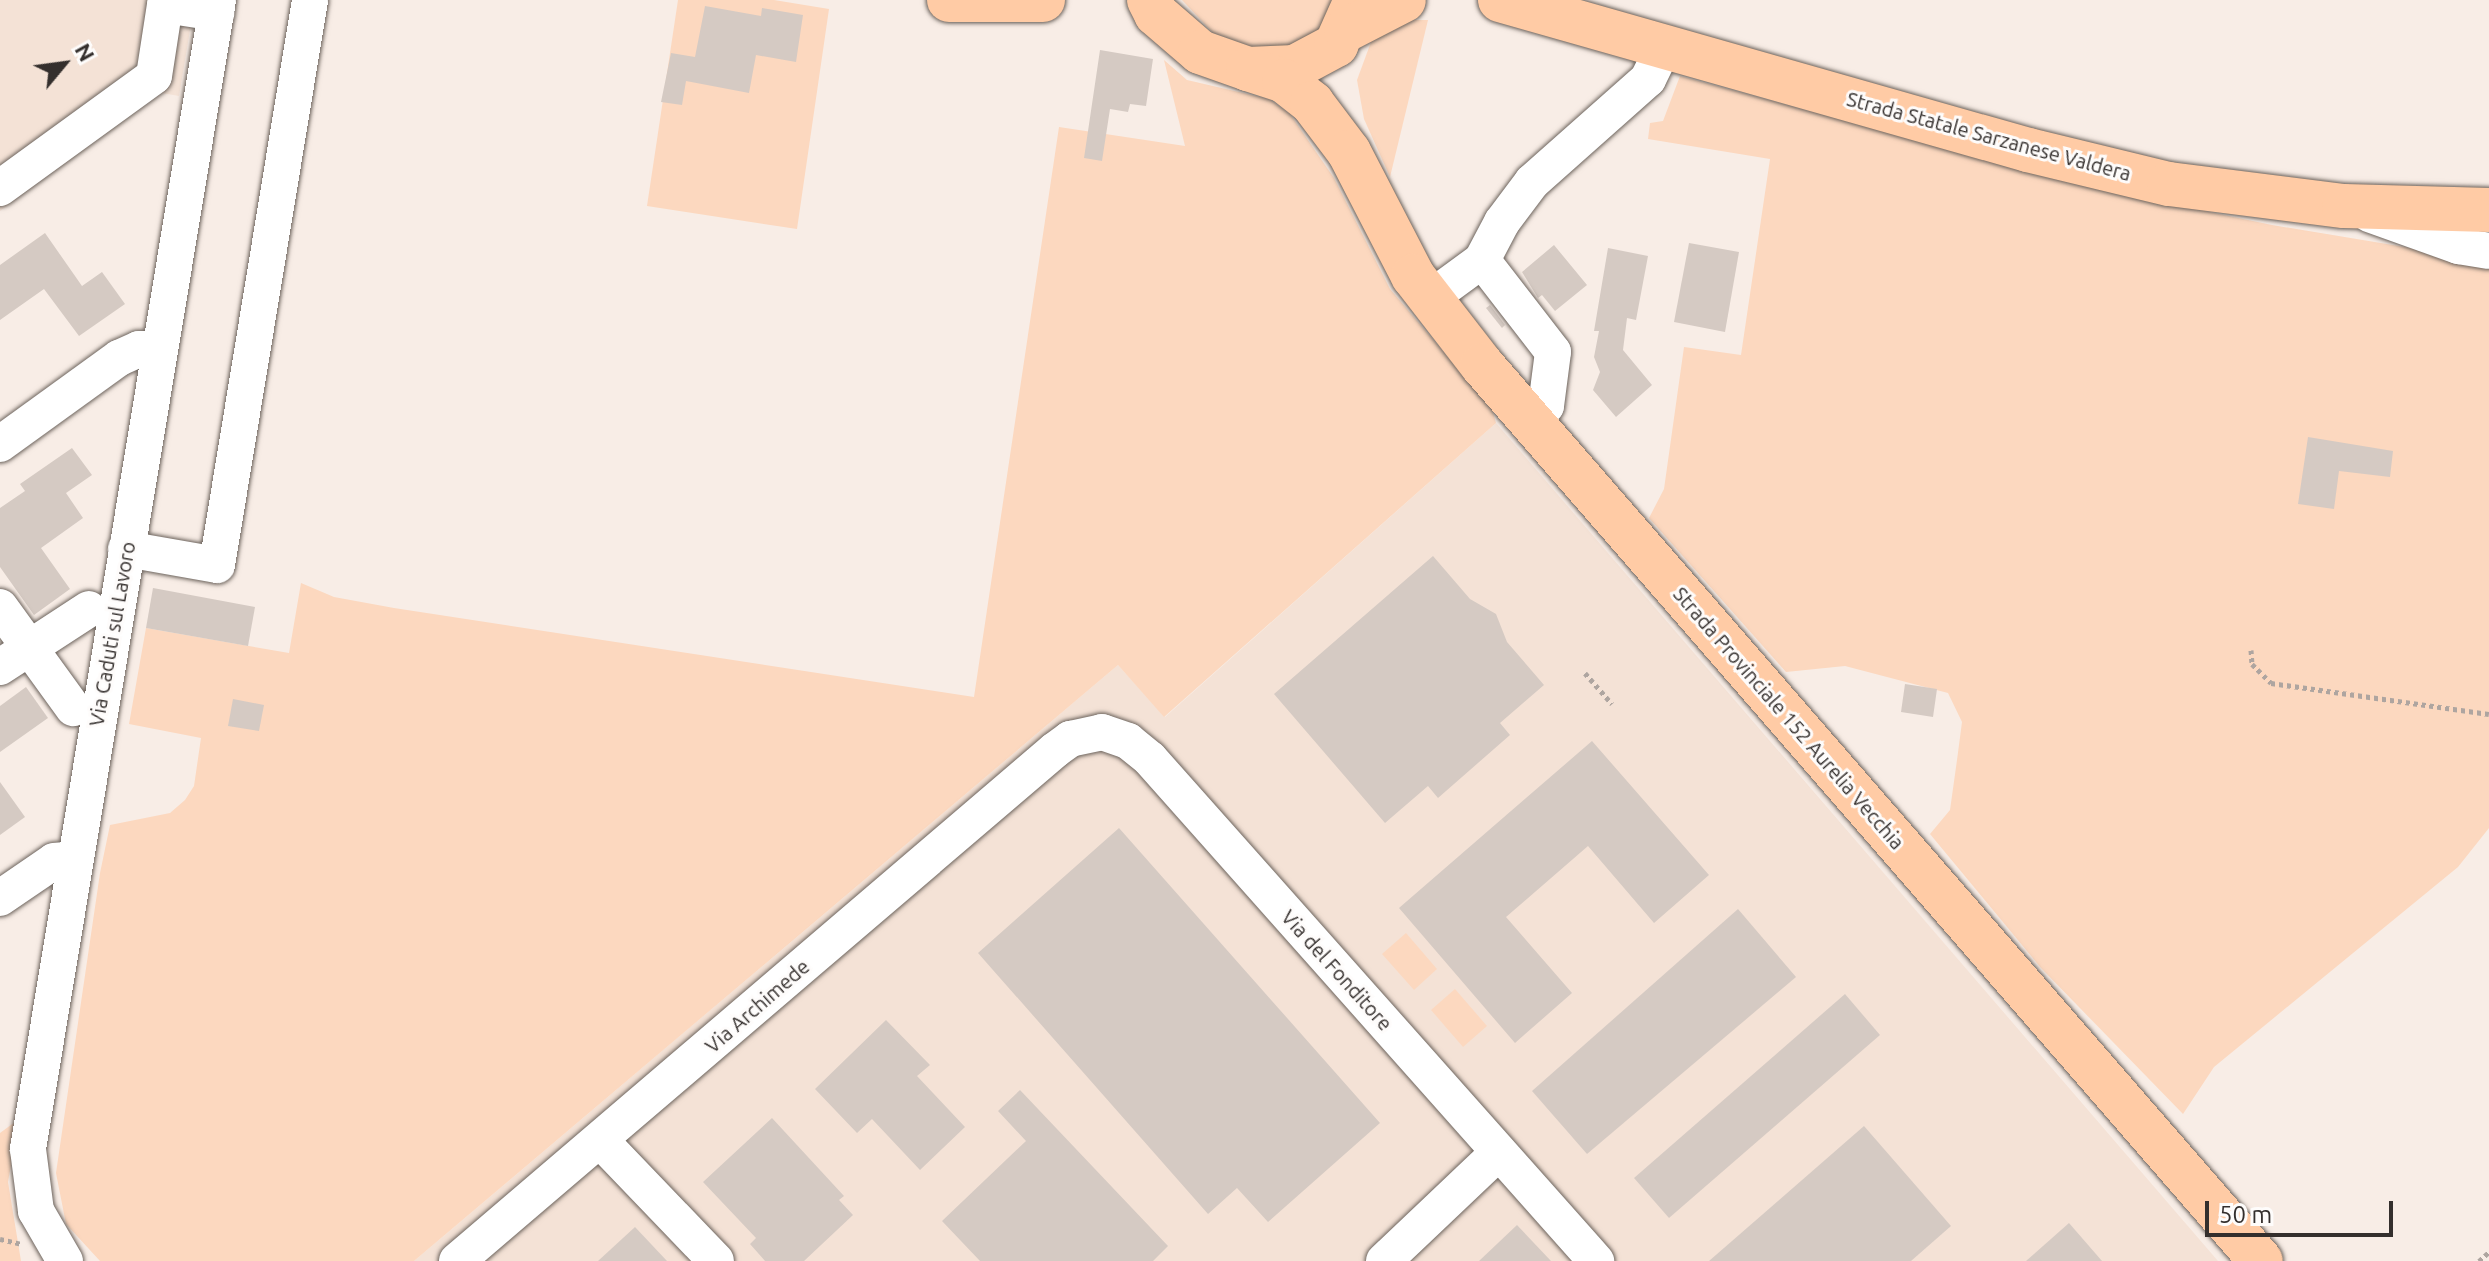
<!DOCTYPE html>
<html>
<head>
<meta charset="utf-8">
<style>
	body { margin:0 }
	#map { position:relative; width:2489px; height:1261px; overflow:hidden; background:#f8ede6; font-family:Ubuntu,sans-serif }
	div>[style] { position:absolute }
	.built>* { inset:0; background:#f4e2d6 }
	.green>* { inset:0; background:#fcd8bf }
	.building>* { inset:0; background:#d5cac3 }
	.path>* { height:5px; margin-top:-2.5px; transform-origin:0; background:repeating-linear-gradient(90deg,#aea5a0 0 4px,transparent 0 8px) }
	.roads { filter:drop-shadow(0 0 2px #6c635c) drop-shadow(0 0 2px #6c635c) }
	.minor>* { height:36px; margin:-18px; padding:0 18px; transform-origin:18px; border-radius:18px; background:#fff }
	.major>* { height:44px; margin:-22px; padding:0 22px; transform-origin:22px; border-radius:22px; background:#ffcba5 }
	span { translate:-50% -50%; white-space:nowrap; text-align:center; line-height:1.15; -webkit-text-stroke:6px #fefcfb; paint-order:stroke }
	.street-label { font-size:20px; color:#342f2d }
	.north { position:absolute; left:24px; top:24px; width:80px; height:80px; -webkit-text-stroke:6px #fefcfb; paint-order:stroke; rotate:61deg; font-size:22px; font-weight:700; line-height:32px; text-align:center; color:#342f2d }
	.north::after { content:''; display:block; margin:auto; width:28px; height:36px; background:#342f2d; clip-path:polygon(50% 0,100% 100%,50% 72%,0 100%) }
	.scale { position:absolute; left:2205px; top:1201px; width:188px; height:36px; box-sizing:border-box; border:4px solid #342f2d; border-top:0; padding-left:10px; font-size:24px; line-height:28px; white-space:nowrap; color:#342f2d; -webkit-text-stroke:6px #fefcfb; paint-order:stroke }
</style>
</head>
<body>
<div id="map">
	<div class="built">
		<div style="clip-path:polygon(0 0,195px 0,179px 96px,162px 93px,0 211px)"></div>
		<div style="clip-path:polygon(1496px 423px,2218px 1261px,414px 1261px,1118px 665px,1165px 717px)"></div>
	</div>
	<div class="green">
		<div style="clip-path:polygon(678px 0,774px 0,829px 9px,797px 229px,647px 206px)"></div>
		<div style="clip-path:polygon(1182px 0,1338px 0,1327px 25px,1296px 45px,1258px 49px,1213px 33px)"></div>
		<div style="clip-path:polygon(1404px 20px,1428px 20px,1390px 177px,1364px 119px,1357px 80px,1371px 42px)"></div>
		<div style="clip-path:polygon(1164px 60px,1187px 80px,1269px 99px,1290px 114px,1334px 178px,1390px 289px,1492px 409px,1496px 423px,1164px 717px,1118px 665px,414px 1261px,100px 1261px,66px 1224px,56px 1173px,100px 873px,110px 825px,170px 813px,185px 800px,194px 786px,201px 738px,129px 724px,146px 628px,289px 653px,301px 583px,334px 597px,394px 608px,974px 697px,1059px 127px,1185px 146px)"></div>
		<div style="clip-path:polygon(1680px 76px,2095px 188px,2272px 225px,2489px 261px,2489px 828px,2458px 867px,2214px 1067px,2183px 1114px,2041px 968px,1930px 834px,1950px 810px,1957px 760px,1962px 722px,1948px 693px,1845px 666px,1786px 672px,1649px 518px,1664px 489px,1684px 347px,1741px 355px,1770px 159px,1648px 139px,1650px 123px,1663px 121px)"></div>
		<div style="clip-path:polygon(1406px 933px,1437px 969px,1414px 990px,1382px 954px)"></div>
		<div style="clip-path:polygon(1455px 989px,1487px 1026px,1463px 1047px,1431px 1010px)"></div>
		<div style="clip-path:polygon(19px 1119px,8px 1182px,21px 1261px,0 1261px,0 1133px)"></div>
	</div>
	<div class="building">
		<div style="clip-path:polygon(705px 6px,761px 16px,762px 8px,803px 15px,796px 62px,756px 55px,749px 93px,686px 81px,682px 105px,661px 102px,671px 53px,695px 57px)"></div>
		<div style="clip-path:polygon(1100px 50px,1153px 59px,1146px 106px,1130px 104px,1128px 112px,1110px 109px,1102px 161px,1084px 158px)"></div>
		<div style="clip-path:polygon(45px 233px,82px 286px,102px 272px,125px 304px,79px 336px,44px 289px,0 320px,0 265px)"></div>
		<div style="clip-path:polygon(1689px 243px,1739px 252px,1725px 332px,1674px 322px)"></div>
		<div style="clip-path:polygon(1554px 245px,1587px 285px,1555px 311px,1542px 295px,1538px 298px,1522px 272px)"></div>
		<div style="clip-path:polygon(1608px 248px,1648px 256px,1636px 320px,1627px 318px,1623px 350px,1652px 385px,1616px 417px,1593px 390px,1600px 372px,1594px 357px,1599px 331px,1594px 331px)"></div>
		<div style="clip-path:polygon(1490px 305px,1505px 325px,1502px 328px,1486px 308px)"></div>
		<div style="clip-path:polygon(2308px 437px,2393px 451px,2390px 477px,2339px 471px,2334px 509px,2298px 504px)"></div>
		<div style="clip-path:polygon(72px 448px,92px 475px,66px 493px,83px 518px,41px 548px,70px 589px,34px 615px,0 567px,0 508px,25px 491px,20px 484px)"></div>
		<div style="clip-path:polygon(1433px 556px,1470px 599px,1496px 614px,1507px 642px,1544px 685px,1500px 723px,1510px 735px,1438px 798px,1428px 786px,1385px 823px,1274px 694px)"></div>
		<div style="clip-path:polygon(153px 588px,255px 607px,248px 646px,146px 628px)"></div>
		<div style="clip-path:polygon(1905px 684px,1937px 689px,1933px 717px,1901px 712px)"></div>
		<div style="clip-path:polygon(26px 687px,48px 718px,0 752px,0 706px)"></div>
		<div style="clip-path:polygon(233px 699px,264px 705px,259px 731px,228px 726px)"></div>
		<div style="clip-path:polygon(1592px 741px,1709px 875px,1654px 923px,1588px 846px,1506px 917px,1572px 993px,1515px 1043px,1399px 908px)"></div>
		<div style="clip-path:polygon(0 782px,25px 817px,0 835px)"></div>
		<div style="clip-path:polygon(1119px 828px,1380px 1123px,1268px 1222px,1237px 1188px,1208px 1214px,978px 953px)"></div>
		<div style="clip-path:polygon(1738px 909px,1796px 977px,1587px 1154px,1532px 1091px)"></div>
		<div style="clip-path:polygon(1845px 994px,1880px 1035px,1669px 1218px,1634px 1178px)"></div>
		<div style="clip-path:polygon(886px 1020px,930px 1065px,917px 1076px,965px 1127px,920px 1170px,872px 1119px,857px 1133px,815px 1089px)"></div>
		<div style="clip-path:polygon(1020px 1090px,1168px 1246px,1153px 1261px,980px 1261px,942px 1221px,1026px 1141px,998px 1111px)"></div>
		<div style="clip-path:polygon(772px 1118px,844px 1196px,839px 1200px,853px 1215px,804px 1261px,765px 1261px,750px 1244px,756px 1238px,703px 1182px)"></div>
		<div style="clip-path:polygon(1864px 1126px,1951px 1226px,1911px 1261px,1709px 1261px)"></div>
		<div style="clip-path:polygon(2069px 1223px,2102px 1261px,2026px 1261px)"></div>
		<div style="clip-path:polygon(1517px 1225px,1551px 1261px,1479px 1261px)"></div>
		<div style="clip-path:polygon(635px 1227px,667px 1261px,598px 1261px)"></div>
	</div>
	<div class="path">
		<div style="left:2251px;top:650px;width:14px;rotate:86deg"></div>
		<div style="left:2252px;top:664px;width:27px;rotate:45deg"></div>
		<div style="left:2271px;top:683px;width:220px;rotate:8.1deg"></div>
		<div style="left:1585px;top:673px;width:41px;rotate:48.9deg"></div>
		<div style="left:0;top:1239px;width:23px;rotate:13deg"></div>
		<div style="left:2479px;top:1261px;width:13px;rotate:-42deg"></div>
	</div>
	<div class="roads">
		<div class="minor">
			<div style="left:0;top:188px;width:190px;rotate:-36deg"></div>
			<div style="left:154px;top:76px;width:72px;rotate:-81.2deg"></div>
			<div style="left:165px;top:5px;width:52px;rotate:8.9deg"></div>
			<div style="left:2369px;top:214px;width:95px;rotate:19.8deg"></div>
			<div style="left:2458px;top:246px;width:31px;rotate:9deg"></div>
			<div style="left:1482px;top:260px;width:116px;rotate:52.3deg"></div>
			<div style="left:1553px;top:352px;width:54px;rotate:97.4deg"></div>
			<div style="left:1546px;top:406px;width:23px;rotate:139deg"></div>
			<div style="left:1429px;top:299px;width:66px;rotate:-36.3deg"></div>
			<div style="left:1482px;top:260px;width:43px;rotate:-62.2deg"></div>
			<div style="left:1502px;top:222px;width:50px;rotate:-53.1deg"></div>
			<div style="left:1532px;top:182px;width:155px;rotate:-41.6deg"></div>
			<div style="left:1648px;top:79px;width:37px;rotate:-64deg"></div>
			<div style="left:0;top:444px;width:147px;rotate:-35.9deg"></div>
			<div style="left:119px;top:358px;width:22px;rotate:-24deg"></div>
			<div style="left:139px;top:349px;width:20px"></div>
			<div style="left:126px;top:549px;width:92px;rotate:10deg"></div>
			<div style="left:217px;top:565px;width:573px;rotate:-80.65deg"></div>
			<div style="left:0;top:607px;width:125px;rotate:54.1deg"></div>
			<div style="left:0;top:667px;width:106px;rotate:-33.1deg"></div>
			<div style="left:0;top:898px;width:65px;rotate:-34.4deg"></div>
			<div style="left:54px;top:861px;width:21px;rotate:-5deg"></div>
			<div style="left:601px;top:1141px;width:166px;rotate:46.2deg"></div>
			<div style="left:65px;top:1261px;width:58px;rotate:-120.1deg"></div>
			<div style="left:36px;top:1211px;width:63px;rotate:-97.4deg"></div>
			<div style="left:28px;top:1149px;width:1165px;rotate:-80.61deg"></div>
			<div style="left:457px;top:1261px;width:787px;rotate:-40.51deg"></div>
			<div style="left:1055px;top:750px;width:19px;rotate:-36deg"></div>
			<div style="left:1070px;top:739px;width:33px;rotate:-12deg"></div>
			<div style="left:1102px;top:732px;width:28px;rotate:19deg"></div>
			<div style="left:1128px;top:741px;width:28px;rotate:39deg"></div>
			<div style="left:1150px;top:759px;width:672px;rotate:48.38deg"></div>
			<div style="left:1384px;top:1261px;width:158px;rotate:-43.5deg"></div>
		</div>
		<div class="major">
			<div style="left:949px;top:0;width:94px"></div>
			<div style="left:1149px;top:0;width:16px;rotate:63deg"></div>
			<div style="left:1156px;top:14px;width:58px;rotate:40.8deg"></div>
			<div style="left:1200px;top:52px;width:51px;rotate:19.5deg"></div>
			<div style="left:1248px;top:69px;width:47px;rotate:-2.4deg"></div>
			<div style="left:1295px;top:67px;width:47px;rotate:-28.2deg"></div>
			<div style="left:1336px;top:45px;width:49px;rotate:-66deg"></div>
			<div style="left:1500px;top:0;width:549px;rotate:15.86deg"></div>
			<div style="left:2028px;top:150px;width:145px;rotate:13.6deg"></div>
			<div style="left:2169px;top:184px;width:176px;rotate:7.2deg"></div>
			<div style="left:2344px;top:206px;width:145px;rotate:1.6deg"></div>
			<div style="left:1346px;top:30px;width:65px;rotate:-27.3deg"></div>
			<div style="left:1248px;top:69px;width:38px;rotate:18deg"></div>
			<div style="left:1284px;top:81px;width:36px;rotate:38deg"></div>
			<div style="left:1312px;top:103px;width:61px;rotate:52.9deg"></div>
			<div style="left:1349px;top:152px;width:140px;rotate:62.7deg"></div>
			<div style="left:1413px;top:276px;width:113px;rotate:52.2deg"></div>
			<div style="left:1482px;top:365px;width:1187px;rotate:49deg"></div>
		</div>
	</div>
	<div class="street-label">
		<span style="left:1989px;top:136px;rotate:15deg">Strada Statale Sarzanese Valdera</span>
		<span style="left:112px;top:634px;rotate:-80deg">Via Caduti sul Lavoro</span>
		<span style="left:1789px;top:718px;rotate:49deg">Strada Provinciale 152 Aurelia Vecchia</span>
		<span style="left:1337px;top:970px;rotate:48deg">Via del Fonditore</span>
		<span style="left:757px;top:1006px;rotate:-41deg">Via Archimede</span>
	</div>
	<div class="north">N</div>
	<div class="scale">50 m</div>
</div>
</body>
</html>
